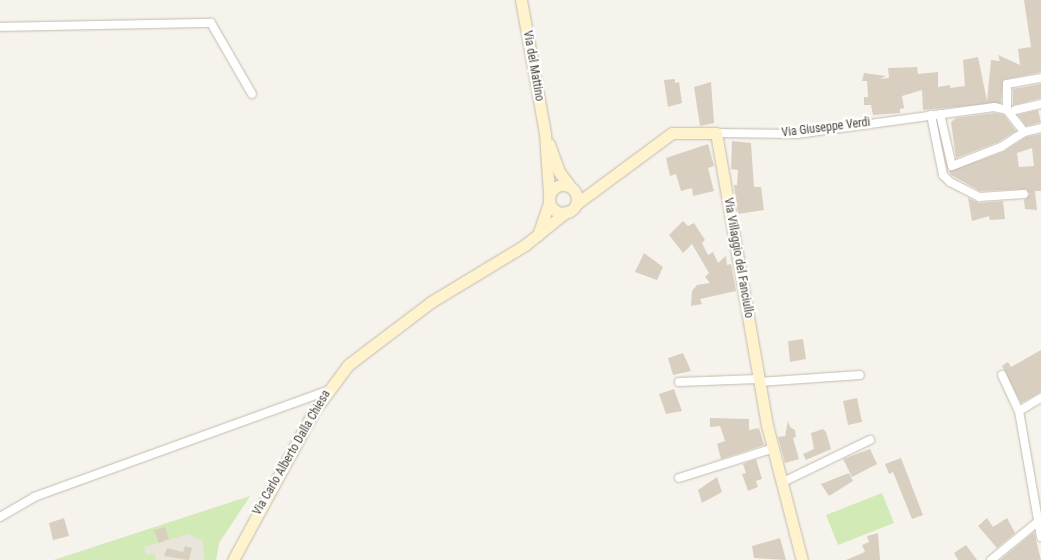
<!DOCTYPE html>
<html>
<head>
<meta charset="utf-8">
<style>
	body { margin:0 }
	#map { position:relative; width:1041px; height:560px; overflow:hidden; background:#f6f3ec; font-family:"Roboto Condensed",sans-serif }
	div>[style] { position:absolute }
	.residential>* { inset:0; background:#eae5da }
	.green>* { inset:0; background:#d2eab5 }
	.building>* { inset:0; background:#d8cfc1 }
	.roads { filter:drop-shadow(0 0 1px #c2bbae) drop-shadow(0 0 1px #c2bbae) }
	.street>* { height:8px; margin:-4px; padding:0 4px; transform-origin:4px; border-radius:4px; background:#fff }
	.secondary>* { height:11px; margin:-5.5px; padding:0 5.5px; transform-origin:5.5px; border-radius:5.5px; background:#fff3cd }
	.secondary>.ring { margin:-5.5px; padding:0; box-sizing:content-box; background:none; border:11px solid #fff3cd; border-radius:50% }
	span { translate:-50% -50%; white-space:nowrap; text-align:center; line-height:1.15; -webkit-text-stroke:4.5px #fff; paint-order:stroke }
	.street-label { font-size:12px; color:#4b4439 }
</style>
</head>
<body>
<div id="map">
	<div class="residential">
		<div style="clip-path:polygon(250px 496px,219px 543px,216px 560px,54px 560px)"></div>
	</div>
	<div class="green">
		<div style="clip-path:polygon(882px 493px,894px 523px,838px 545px,826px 515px)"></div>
		<div style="clip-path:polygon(250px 496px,219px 543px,216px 560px,204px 560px,203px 541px,188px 534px,144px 547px,146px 555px,155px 553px,156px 560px,54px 560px)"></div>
	</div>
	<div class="building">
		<div style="clip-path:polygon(1024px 0,1041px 0,1041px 72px,1003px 80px,1001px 103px,923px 110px,922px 90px,902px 96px,904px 108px,900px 109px,900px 113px,873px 115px,871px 105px,864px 105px,864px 97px,868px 97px,867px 81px,862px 81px,864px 73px,886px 76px,880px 79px,889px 78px,888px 68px,917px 67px,918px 74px,938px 72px,938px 87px,950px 85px,950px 88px,965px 86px,963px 60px,978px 57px,987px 101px,991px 60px,1000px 61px,998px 55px,1020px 65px,1018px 49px,1031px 47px)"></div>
		<div style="clip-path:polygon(675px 79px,675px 83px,679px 82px,682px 103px,668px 107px,664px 80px)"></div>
		<div style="clip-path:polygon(711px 82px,714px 123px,700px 126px,694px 87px)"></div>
		<div style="clip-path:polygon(1041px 84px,1041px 98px,1013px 105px,1013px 89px)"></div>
		<div style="clip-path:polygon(1038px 110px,1041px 122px,1026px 126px,1018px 115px)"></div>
		<div style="clip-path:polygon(994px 113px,1004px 115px,1016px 131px,998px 142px,956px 158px,951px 122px,956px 118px)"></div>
		<div style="clip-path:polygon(evenodd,1041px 134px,1041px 191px,1035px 191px,1037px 210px,1025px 209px,1024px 200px,1030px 194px,1026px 189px,980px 191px,951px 175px,949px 171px,1003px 152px,1026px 137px,1041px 134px,1032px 148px,1034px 166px,1019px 167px,1017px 153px,1032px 148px)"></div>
		<div style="clip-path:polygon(732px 141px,751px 143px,754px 187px,761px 187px,764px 210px,738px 214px,734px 185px,737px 185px,738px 170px,731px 169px)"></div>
		<div style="clip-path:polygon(708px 144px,714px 166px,708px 168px,714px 191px,693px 196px,692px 188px,681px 191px,676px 174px,670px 176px,666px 158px)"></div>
		<div style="clip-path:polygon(968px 198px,979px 203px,1003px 201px,1005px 219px,990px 220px,989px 216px,972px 221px)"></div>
		<div style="clip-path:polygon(683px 221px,688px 226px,694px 223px,705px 240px,702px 243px,708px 255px,713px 252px,718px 263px,726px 256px,727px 265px,731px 264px,736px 291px,700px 299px,702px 304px,691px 306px,692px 291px,697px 285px,710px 283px,705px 277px,709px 273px,692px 244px,683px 253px,669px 235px)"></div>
		<div style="clip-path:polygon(644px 253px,663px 267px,657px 280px,635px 272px)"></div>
		<div style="clip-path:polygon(803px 339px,806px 359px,790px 362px,788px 341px)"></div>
		<div style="clip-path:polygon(1041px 350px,1041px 392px,1021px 403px,1002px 366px,1008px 362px,1011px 367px)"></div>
		<div style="clip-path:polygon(683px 353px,691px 371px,673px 375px,668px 358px)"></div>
		<div style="clip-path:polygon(674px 389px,682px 411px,666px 414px,659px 394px)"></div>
		<div style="clip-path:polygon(857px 398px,862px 422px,848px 425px,843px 401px)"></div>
		<div style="clip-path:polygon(710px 418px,749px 419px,749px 430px,759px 428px,764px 445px,721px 459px,717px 444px,725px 441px,720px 426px,710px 427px)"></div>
		<div style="clip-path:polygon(788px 421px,790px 427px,795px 430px,796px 437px,793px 438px,799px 459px,785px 463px,778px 437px,785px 436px)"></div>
		<div style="clip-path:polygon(823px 429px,826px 432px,831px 449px,806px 460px,803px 454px,814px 449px,811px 433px)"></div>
		<div style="clip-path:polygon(870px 449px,877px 464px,852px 477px,843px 459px)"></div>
		<div style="clip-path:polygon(901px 458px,923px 515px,912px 519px,893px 472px,889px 474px,885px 464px)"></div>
		<div style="clip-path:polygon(756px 459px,762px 479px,756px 481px,758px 487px,748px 491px,742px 474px,746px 473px,743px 464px)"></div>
		<div style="clip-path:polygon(849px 473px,853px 481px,829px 496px,821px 484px)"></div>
		<div style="clip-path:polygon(717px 477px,722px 492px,702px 503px,698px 490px)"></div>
		<div style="clip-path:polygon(64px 518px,69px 536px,53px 540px,49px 523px)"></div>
		<div style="clip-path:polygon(987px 518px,993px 527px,1007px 518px,1015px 533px,997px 548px,978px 526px)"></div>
		<div style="clip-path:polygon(165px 527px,169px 539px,159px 543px,154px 530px)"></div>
		<div style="clip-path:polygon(1034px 532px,1041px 560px,1000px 560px)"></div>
		<div style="clip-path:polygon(878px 533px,880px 560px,846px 560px,865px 552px,862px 545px,869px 542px,867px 536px)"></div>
		<div style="clip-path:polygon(780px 538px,786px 560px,754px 558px,752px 546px)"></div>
		<div style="clip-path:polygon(966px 545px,977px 560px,958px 560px,954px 553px)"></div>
		<div style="clip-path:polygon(185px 546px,192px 548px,189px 560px,164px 556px,167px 548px,183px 552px)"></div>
	</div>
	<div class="roads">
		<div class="street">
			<div style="left:0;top:27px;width:211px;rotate:-1.1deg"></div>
			<div style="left:211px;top:23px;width:82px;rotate:60deg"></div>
			<div style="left:1007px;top:110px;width:26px;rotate:-90deg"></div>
			<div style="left:1007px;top:84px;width:35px;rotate:-10deg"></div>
			<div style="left:1007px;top:110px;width:28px;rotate:52deg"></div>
			<div style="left:1015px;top:110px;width:27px;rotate:-13deg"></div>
			<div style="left:940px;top:114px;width:53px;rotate:77deg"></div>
			<div style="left:952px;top:166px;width:53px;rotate:-21.2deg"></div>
			<div style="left:1001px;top:147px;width:27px;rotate:-33deg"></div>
			<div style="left:1024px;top:132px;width:17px;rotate:-13deg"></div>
			<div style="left:931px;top:115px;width:61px;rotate:78.7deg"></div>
			<div style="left:943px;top:175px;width:10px;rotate:45deg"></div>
			<div style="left:950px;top:182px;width:33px;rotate:27deg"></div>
			<div style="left:979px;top:197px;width:45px;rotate:-3.8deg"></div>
			<div style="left:716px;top:133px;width:81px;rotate:0.7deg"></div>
			<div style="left:797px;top:134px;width:199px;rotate:-7.8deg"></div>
			<div style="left:994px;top:107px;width:13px;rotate:13deg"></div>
			<div style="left:1002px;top:375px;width:40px;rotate:65deg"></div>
			<div style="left:1019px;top:411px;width:128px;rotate:80.1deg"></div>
			<div style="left:679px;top:382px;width:79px;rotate:-2.2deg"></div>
			<div style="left:759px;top:382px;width:101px;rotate:-4deg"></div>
			<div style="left:1019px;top:411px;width:26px;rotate:-31deg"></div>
			<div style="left:679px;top:478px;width:96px;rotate:-17.5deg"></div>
			<div style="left:781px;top:483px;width:99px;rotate:-25.8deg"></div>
			<div style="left:0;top:517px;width:39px;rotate:-30deg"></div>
			<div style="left:34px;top:497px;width:312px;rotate:-19.9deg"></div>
			<div style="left:991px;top:560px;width:63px;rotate:-39.2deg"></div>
		</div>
		<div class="secondary">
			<div style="left:521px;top:0;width:135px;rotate:79.8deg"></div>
			<div style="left:545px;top:133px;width:61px;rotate:86.2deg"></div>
			<div style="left:549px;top:144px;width:30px;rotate:70deg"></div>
			<div style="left:559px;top:172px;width:16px;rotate:52deg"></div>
			<div class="ring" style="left:549px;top:185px;width:17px;height:17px"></div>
			<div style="left:576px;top:204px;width:119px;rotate:-36.5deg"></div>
			<div style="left:672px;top:133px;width:44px"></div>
			<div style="left:716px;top:133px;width:296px;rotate:80.1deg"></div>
			<div style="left:767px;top:425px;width:139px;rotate:75.5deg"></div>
			<div style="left:538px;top:235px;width:34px;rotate:-71deg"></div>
			<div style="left:233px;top:560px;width:170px;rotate:-61.5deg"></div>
			<div style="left:314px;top:411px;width:57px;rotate:-53.5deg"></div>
			<div style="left:348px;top:365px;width:104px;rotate:-37.2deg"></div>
			<div style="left:431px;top:302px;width:110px;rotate:-31.2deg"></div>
			<div style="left:525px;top:245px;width:53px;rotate:-38.8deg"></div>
		</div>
	</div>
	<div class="street-label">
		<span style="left:533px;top:66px;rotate:80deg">Via del Mattino</span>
		<span style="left:826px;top:128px;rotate:-7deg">Via Giuseppe Verdi</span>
		<span style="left:738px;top:258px;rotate:80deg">Via Villaggio del Fanciullo</span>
		<span style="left:292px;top:453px;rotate:-60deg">Via Carlo Alberto Dalla Chiesa</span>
	</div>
</div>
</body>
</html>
